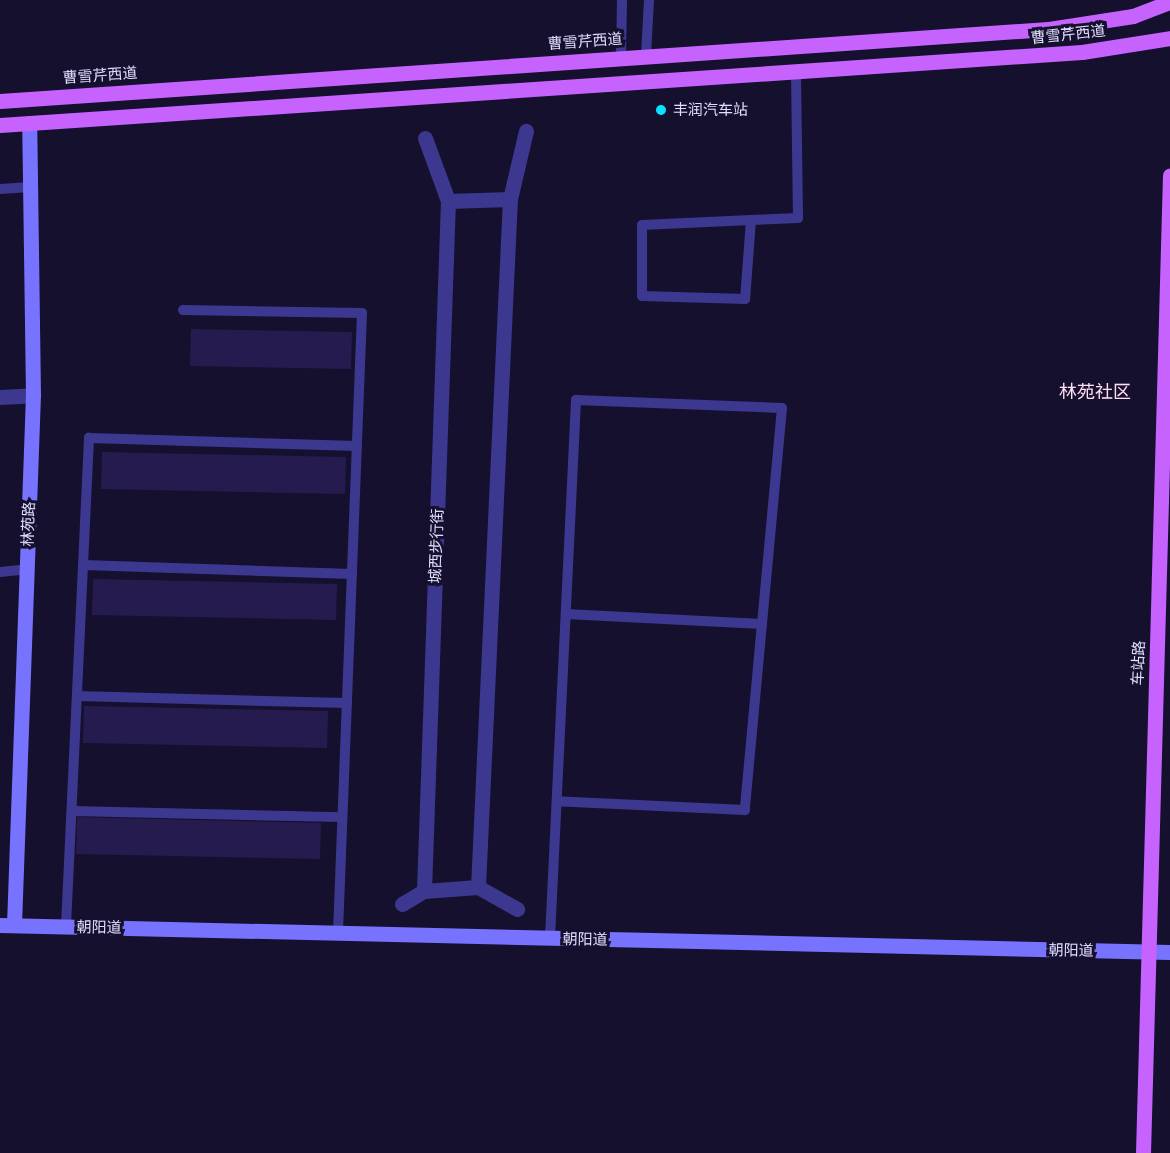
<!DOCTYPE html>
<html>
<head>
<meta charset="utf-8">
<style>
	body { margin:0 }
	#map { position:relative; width:1170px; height:1153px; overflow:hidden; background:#15102d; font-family:"IBM Plex Sans","Noto Sans SC",sans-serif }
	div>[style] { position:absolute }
	.building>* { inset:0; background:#261b4f }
	.lane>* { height:10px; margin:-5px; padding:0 5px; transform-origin:5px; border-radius:5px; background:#3c388f }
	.street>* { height:15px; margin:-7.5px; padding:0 7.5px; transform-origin:7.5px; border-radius:7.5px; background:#3c388f }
	.secondary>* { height:15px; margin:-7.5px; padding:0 7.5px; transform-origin:7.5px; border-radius:7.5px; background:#7873ff }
	.primary>* { height:15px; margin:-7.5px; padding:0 7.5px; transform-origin:7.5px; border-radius:7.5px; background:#c663ff }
	.dots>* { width:16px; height:16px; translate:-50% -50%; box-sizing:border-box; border:3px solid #15102d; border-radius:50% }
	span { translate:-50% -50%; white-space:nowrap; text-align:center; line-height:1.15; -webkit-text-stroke:6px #15102d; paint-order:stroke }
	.street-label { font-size:15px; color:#e0dcff }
	.poi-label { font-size:15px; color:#e0dcff }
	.left { translate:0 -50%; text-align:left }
	.quarter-label { font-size:18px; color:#ffdef3 }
</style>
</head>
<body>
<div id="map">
	<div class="building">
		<div style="clip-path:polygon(191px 329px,352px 332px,351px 369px,190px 366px)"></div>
		<div style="clip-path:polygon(102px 452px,346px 457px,345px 494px,101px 489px)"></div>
		<div style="clip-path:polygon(93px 579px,337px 584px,336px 620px,92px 615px)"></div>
		<div style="clip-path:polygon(84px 706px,328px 711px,327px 748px,83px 743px)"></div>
		<div style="clip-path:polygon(77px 817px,321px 823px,320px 859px,76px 854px)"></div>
	</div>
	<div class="lane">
		<div style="left:646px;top:55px;width:55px;rotate:-86.9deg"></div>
		<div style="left:621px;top:57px;width:57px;rotate:-89deg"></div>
		<div style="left:0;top:189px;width:30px;rotate:-4deg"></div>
		<div style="left:751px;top:220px;width:79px;rotate:94.3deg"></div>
		<div style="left:745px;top:299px;width:103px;rotate:-178.3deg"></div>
		<div style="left:642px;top:296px;width:71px;rotate:-90deg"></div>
		<div style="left:642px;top:225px;width:109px;rotate:-2.6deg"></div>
		<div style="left:751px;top:220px;width:47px;rotate:-2.4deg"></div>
		<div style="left:798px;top:218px;width:146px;rotate:-90.8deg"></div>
		<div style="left:183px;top:310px;width:179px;rotate:1deg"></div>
		<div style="left:362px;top:313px;width:620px;rotate:92.22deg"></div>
		<div style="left:83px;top:565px;width:269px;rotate:1.9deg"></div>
		<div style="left:0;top:572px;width:27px;rotate:-6deg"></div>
		<div style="left:566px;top:614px;width:196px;rotate:2.9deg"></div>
		<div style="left:77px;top:696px;width:270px;rotate:1.5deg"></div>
		<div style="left:72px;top:811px;width:270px;rotate:1.3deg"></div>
		<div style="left:66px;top:926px;width:489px;rotate:-87.3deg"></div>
		<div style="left:89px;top:438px;width:268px;rotate:1.7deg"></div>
		<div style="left:550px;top:938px;width:539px;rotate:-87.23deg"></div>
		<div style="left:576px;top:400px;width:206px;rotate:2.2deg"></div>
		<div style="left:782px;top:408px;width:404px;rotate:95.3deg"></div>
		<div style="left:745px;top:810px;width:188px;rotate:-177.3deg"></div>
	</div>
	<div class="street">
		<div style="left:425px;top:138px;width:67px;rotate:69.9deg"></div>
		<div style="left:448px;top:201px;width:62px;rotate:-1.8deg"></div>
		<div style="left:510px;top:199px;width:70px;rotate:-76.8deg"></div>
		<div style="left:0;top:397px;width:33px;rotate:-3deg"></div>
		<div style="left:478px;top:887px;width:689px;rotate:-87.34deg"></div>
		<div style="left:424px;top:891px;width:690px;rotate:-88.01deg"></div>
		<div style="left:402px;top:904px;width:26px;rotate:-31deg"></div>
		<div style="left:424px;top:891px;width:54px;rotate:-4.2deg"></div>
		<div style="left:478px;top:887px;width:45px;rotate:29.4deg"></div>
	</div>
	<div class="secondary">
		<div style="left:0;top:925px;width:1170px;rotate:1.32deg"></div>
		<div style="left:14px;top:925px;width:530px;rotate:-87.95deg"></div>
		<div style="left:33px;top:395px;width:272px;rotate:-90.8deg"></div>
	</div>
	<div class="primary">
		<div style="left:0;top:101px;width:1051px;rotate:-3.93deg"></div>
		<div style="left:1049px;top:29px;width:85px;rotate:-8.8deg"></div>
		<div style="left:1133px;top:16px;width:40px;rotate:-21deg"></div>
		<div style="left:0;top:125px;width:1084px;rotate:-3.86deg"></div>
		<div style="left:1082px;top:52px;width:89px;rotate:-9deg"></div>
		<div style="left:1143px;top:1153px;width:978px;rotate:-88.42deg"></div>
	</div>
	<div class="dots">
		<div style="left:661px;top:110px;background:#08e4ff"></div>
	</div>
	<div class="street-label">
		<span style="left:1068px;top:34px;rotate:-6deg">曹雪芹西道</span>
		<span style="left:585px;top:41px;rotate:-4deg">曹雪芹西道</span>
		<span style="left:100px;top:75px;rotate:-4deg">曹雪芹西道</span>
		<span style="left:28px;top:524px;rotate:-88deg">林苑路</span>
		<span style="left:436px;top:546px;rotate:-88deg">城西步行街</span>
		<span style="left:1138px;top:663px;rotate:-88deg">车站路</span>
		<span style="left:99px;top:927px;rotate:1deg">朝阳道</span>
		<span style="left:585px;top:939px;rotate:1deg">朝阳道</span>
		<span style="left:1071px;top:950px;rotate:1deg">朝阳道</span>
	</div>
	<div class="poi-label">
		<span class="left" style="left:673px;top:110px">丰润汽车站</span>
	</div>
	<div class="quarter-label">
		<span style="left:1095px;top:392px">林苑社区</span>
	</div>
</div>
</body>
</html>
